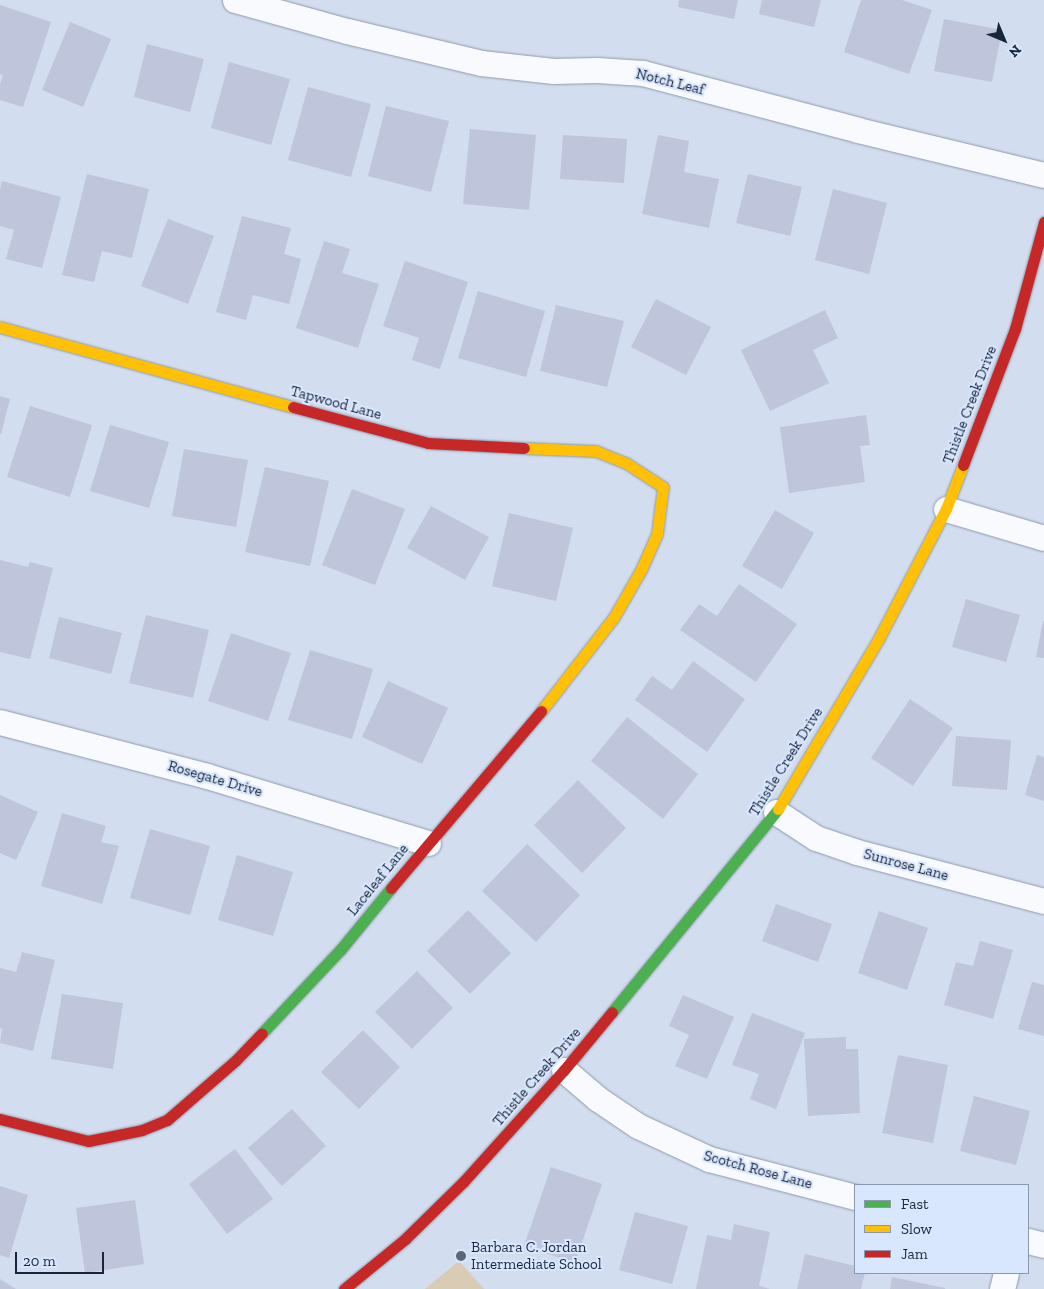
<!DOCTYPE html>
<html>
<head>
<meta charset="utf-8">
<style>
	body { margin:0 }
	#map { position:relative; width:1044px; height:1289px; overflow:hidden; background:#d2ddef; font-family:"Zilla Slab",serif }
	div>[style] { position:absolute }
	.green>* { inset:0; background:#d9cbb4 }
	.building>* { inset:0; background:#bfc5da }
	.roads { filter:drop-shadow(0 0 1px #8f9aac) drop-shadow(0 0 1px #8f9aac) }
	.street>* { height:25px; margin:-12.5px; padding:0 12.5px; transform-origin:12.5px; border-radius:12.5px; background:#f8fafd }
	.fast>* { height:11px; margin:-5.5px; padding:0 5.5px; transform-origin:5.5px; border-radius:5.5px; background:#4caf50 }
	.slow>* { height:11px; margin:-5.5px; padding:0 5.5px; transform-origin:5.5px; border-radius:5.5px; background:#ffc107 }
	.jam>* { height:11px; margin:-5.5px; padding:0 5.5px; transform-origin:5.5px; border-radius:5.5px; background:#c62828 }
	.dots>* { width:14px; height:14px; translate:-50% -50%; box-sizing:border-box; border:2px solid #d8e6fe; border-radius:50% }
	span { translate:-50% -50%; white-space:nowrap; text-align:center; line-height:1.15; -webkit-text-stroke:4px #d8e6fe; paint-order:stroke }
	.street-label { font-size:15px; color:#18253a }
	.poi-label { font-size:15px; color:#18253a }
	.left { translate:0 -50%; text-align:left }
	.legend { position:absolute; left:854px; top:1184px; width:175px; height:90px; box-sizing:border-box; background:#d8e6fe; border:1px solid #8b99b0; margin:0; padding:6px 9px; list-style:none; font-size:15px; color:#18253a }
	.legend li { display:flex; align-items:center; gap:10px; height:25px }
	.legend b { width:25px; border:1px solid #8b99b0 }
	.north { position:absolute; left:979px; top:15px; width:50px; height:50px; -webkit-text-stroke:4px #d8e6fe; paint-order:stroke; rotate:135deg; font-size:14px; font-weight:700; line-height:20px; text-align:center; color:#18253a }
	.north::after { content:''; display:block; margin:auto; width:18px; height:22px; background:#18253a; clip-path:polygon(50% 0,100% 100%,50% 72%,0 100%) }
	.scale { position:absolute; left:15px; top:1252px; width:89px; height:22px; box-sizing:border-box; border:2px solid #18253a; border-top:0; padding-left:6px; font-size:15px; line-height:18px; white-space:nowrap; color:#18253a; -webkit-text-stroke:4px #d8e6fe; paint-order:stroke }
</style>
</head>
<body>
<div id="map">
	<div class="green">
		<div style="clip-path:polygon(459px 1261px,484px 1289px,425px 1289px)"></div>
	</div>
	<div class="building">
		<div style="clip-path:polygon(679px 0,738px 0,734px 19px,678px 7px)"></div>
		<div style="clip-path:polygon(762px 0,821px 0,814px 27px,759px 14px)"></div>
		<div style="clip-path:polygon(861px 0,902px 0,932px 10px,909px 74px,844px 52px)"></div>
		<div style="clip-path:polygon(0 5px,51px 22px,23px 107px,0 100px,0 84px,3px 75px,0 74px)"></div>
		<div style="clip-path:polygon(944px 19px,1002px 30px,992px 82px,934px 71px)"></div>
		<div style="clip-path:polygon(70px 22px,111px 39px,83px 107px,42px 90px)"></div>
		<div style="clip-path:polygon(147px 44px,204px 59px,190px 112px,134px 97px)"></div>
		<div style="clip-path:polygon(229px 62px,290px 79px,271px 145px,211px 128px)"></div>
		<div style="clip-path:polygon(308px 87px,371px 104px,351px 177px,288px 160px)"></div>
		<div style="clip-path:polygon(386px 106px,449px 121px,431px 192px,368px 176px)"></div>
		<div style="clip-path:polygon(470px 129px,536px 135px,529px 210px,463px 204px)"></div>
		<div style="clip-path:polygon(563px 135px,627px 139px,624px 183px,560px 179px)"></div>
		<div style="clip-path:polygon(658px 135px,689px 141px,684px 172px,719px 179px,709px 228px,642px 214px)"></div>
		<div style="clip-path:polygon(87px 174px,149px 189px,132px 258px,102px 251px,94px 282px,62px 275px)"></div>
		<div style="clip-path:polygon(748px 174px,802px 187px,790px 236px,736px 223px)"></div>
		<div style="clip-path:polygon(2px 181px,61px 197px,42px 268px,6px 259px,14px 230px,0 226px,0 190px)"></div>
		<div style="clip-path:polygon(833px 189px,887px 203px,869px 274px,815px 260px)"></div>
		<div style="clip-path:polygon(242px 216px,291px 228px,284px 254px,301px 259px,289px 304px,253px 295px,246px 320px,216px 312px)"></div>
		<div style="clip-path:polygon(168px 219px,214px 236px,188px 304px,141px 286px)"></div>
		<div style="clip-path:polygon(324px 241px,350px 249px,342px 273px,379px 284px,358px 348px,296px 328px)"></div>
		<div style="clip-path:polygon(405px 261px,468px 282px,440px 369px,412px 360px,419px 338px,383px 326px)"></div>
		<div style="clip-path:polygon(478px 291px,545px 311px,526px 377px,458px 358px)"></div>
		<div style="clip-path:polygon(656px 299px,711px 327px,686px 375px,631px 347px)"></div>
		<div style="clip-path:polygon(556px 305px,624px 321px,607px 387px,540px 371px)"></div>
		<div style="clip-path:polygon(825px 310px,838px 338px,813px 350px,829px 383px,770px 411px,741px 350px)"></div>
		<div style="clip-path:polygon(0 396px,10px 399px,1px 434px,0 434px)"></div>
		<div style="clip-path:polygon(30px 406px,92px 425px,70px 497px,7px 477px)"></div>
		<div style="clip-path:polygon(866px 415px,870px 445px,860px 446px,865px 482px,789px 493px,780px 427px)"></div>
		<div style="clip-path:polygon(110px 425px,169px 442px,149px 508px,90px 491px)"></div>
		<div style="clip-path:polygon(184px 449px,248px 460px,236px 527px,172px 516px)"></div>
		<div style="clip-path:polygon(265px 467px,329px 481px,310px 566px,245px 552px)"></div>
		<div style="clip-path:polygon(352px 489px,405px 509px,375px 585px,322px 565px)"></div>
		<div style="clip-path:polygon(431px 506px,489px 537px,465px 580px,407px 548px)"></div>
		<div style="clip-path:polygon(775px 510px,814px 533px,782px 589px,742px 566px)"></div>
		<div style="clip-path:polygon(509px 513px,573px 528px,556px 601px,492px 586px)"></div>
		<div style="clip-path:polygon(0 560px,28px 567px,30px 562px,53px 568px,30px 659px,0 652px)"></div>
		<div style="clip-path:polygon(739px 584px,797px 624px,756px 682px,680px 630px,699px 604px,717px 616px)"></div>
		<div style="clip-path:polygon(966px 599px,1020px 615px,1006px 662px,952px 647px)"></div>
		<div style="clip-path:polygon(146px 615px,209px 630px,193px 698px,129px 683px)"></div>
		<div style="clip-path:polygon(59px 617px,122px 633px,111px 674px,49px 658px)"></div>
		<div style="clip-path:polygon(1043px 621px,1044px 621px,1044px 658px,1036px 657px)"></div>
		<div style="clip-path:polygon(231px 633px,291px 653px,268px 721px,208px 701px)"></div>
		<div style="clip-path:polygon(310px 650px,373px 669px,352px 739px,288px 720px)"></div>
		<div style="clip-path:polygon(693px 661px,745px 699px,707px 752px,635px 700px,652px 676px,672px 690px)"></div>
		<div style="clip-path:polygon(388px 681px,448px 708px,422px 764px,362px 737px)"></div>
		<div style="clip-path:polygon(910px 699px,953px 728px,913px 786px,871px 758px)"></div>
		<div style="clip-path:polygon(627px 717px,698px 774px,663px 819px,591px 761px)"></div>
		<div style="clip-path:polygon(956px 736px,1011px 740px,1007px 790px,952px 786px)"></div>
		<div style="clip-path:polygon(1037px 755px,1044px 757px,1044px 801px,1025px 795px)"></div>
		<div style="clip-path:polygon(578px 780px,626px 828px,582px 873px,534px 825px)"></div>
		<div style="clip-path:polygon(0 795px,38px 812px,16px 860px,0 853px)"></div>
		<div style="clip-path:polygon(62px 813px,106px 826px,101px 842px,119px 846px,102px 904px,41px 886px)"></div>
		<div style="clip-path:polygon(150px 829px,210px 846px,190px 915px,130px 898px)"></div>
		<div style="clip-path:polygon(527px 844px,580px 895px,536px 942px,482px 891px)"></div>
		<div style="clip-path:polygon(237px 855px,293px 872px,273px 936px,218px 920px)"></div>
		<div style="clip-path:polygon(776px 904px,832px 924px,818px 962px,762px 941px)"></div>
		<div style="clip-path:polygon(468px 910px,511px 953px,470px 994px,427px 951px)"></div>
		<div style="clip-path:polygon(879px 911px,928px 928px,907px 990px,858px 973px)"></div>
		<div style="clip-path:polygon(980px 941px,1013px 950px,993px 1019px,944px 1005px,956px 962px,973px 966px)"></div>
		<div style="clip-path:polygon(22px 952px,55px 960px,33px 1051px,0 1043px,2px 1029px,0 1028px,0 968px,16px 972px)"></div>
		<div style="clip-path:polygon(417px 971px,453px 1008px,412px 1049px,375px 1012px)"></div>
		<div style="clip-path:polygon(1032px 982px,1044px 985px,1044px 1036px,1018px 1029px)"></div>
		<div style="clip-path:polygon(62px 994px,123px 1003px,113px 1069px,51px 1059px)"></div>
		<div style="clip-path:polygon(683px 995px,734px 1017px,707px 1079px,675px 1066px,689px 1035px,669px 1026px)"></div>
		<div style="clip-path:polygon(752px 1013px,805px 1033px,776px 1109px,750px 1099px,759px 1074px,732px 1065px)"></div>
		<div style="clip-path:polygon(363px 1030px,400px 1067px,359px 1109px,321px 1072px)"></div>
		<div style="clip-path:polygon(846px 1037px,846px 1049px,858px 1049px,860px 1113px,808px 1116px,804px 1039px)"></div>
		<div style="clip-path:polygon(898px 1055px,948px 1065px,933px 1143px,882px 1133px)"></div>
		<div style="clip-path:polygon(974px 1096px,1030px 1111px,1016px 1165px,960px 1151px)"></div>
		<div style="clip-path:polygon(292px 1109px,326px 1146px,282px 1186px,248px 1148px)"></div>
		<div style="clip-path:polygon(235px 1149px,273px 1199px,227px 1234px,189px 1184px)"></div>
		<div style="clip-path:polygon(551px 1167px,602px 1184px,575px 1263px,524px 1246px)"></div>
		<div style="clip-path:polygon(0 1186px,28px 1195px,9px 1258px,0 1255px)"></div>
		<div style="clip-path:polygon(135px 1200px,144px 1264px,85px 1273px,76px 1208px)"></div>
		<div style="clip-path:polygon(635px 1212px,688px 1226px,672px 1284px,619px 1270px)"></div>
		<div style="clip-path:polygon(734px 1224px,770px 1232px,759px 1286px,770px 1289px,696px 1289px,707px 1235px,731px 1240px)"></div>
		<div style="clip-path:polygon(805px 1254px,855px 1266px,855px 1273px,865px 1273px,861px 1289px,797px 1289px)"></div>
		<div style="clip-path:polygon(892px 1277px,945px 1288px,945px 1289px,890px 1289px)"></div>
		<div style="clip-path:polygon(0 1279px,16px 1289px,0 1289px)"></div>
	</div>
	<div class="roads">
		<div class="street">
			<div style="left:235px;top:0;width:116px;rotate:15.5deg"></div>
			<div style="left:347px;top:31px;width:138px;rotate:13.4deg"></div>
			<div style="left:481px;top:63px;width:73px;rotate:6.3deg"></div>
			<div style="left:554px;top:71px;width:43px;rotate:-1.3deg"></div>
			<div style="left:597px;top:70px;width:46px;rotate:3.7deg"></div>
			<div style="left:643px;top:73px;width:222px;rotate:14.8deg"></div>
			<div style="left:858px;top:130px;width:191px;rotate:13.6deg"></div>
			<div style="left:946px;top:509px;width:102px;rotate:16.5deg"></div>
			<div style="left:0;top:722px;width:214px;rotate:14.6deg"></div>
			<div style="left:207px;top:776px;width:231px;rotate:16.9deg"></div>
			<div style="left:776px;top:812px;width:48px;rotate:33deg"></div>
			<div style="left:816px;top:838px;width:43px;rotate:18.9deg"></div>
			<div style="left:857px;top:852px;width:193px;rotate:14.7deg"></div>
			<div style="left:564px;top:1070px;width:45px;rotate:40.5deg"></div>
			<div style="left:598px;top:1099px;width:48px;rotate:34deg"></div>
			<div style="left:638px;top:1126px;width:78px;rotate:24.9deg"></div>
			<div style="left:709px;top:1159px;width:151px;rotate:14.6deg"></div>
			<div style="left:1028px;top:1241px;width:16px;rotate:14deg"></div>
			<div style="left:1002px;top:1289px;width:16px;rotate:-76deg"></div>
		</div>
		<div class="fast">
			<div style="left:612px;top:1012px;width:262px;rotate:-50.7deg"></div>
			<div style="left:262px;top:1033px;width:115px;rotate:-46.8deg"></div>
			<div style="left:341px;top:949px;width:79px;rotate:-50.7deg"></div>
		</div>
		<div class="slow">
			<div style="left:0;top:327px;width:304px;rotate:15.3deg"></div>
			<div style="left:524px;top:448px;width:72px;rotate:2.4deg"></div>
			<div style="left:596px;top:451px;width:32px;rotate:22deg"></div>
			<div style="left:626px;top:463px;width:44px;rotate:33deg"></div>
			<div style="left:663px;top:487px;width:47px;rotate:97.3deg"></div>
			<div style="left:657px;top:534px;width:37px;rotate:114deg"></div>
			<div style="left:642px;top:568px;width:56px;rotate:119.7deg"></div>
			<div style="left:614px;top:617px;width:119px;rotate:127.8deg"></div>
			<div style="left:778px;top:809px;width:196px;rotate:-59.4deg"></div>
			<div style="left:878px;top:640px;width:148px;rotate:-62.6deg"></div>
			<div style="left:946px;top:509px;width:47px;rotate:-68.9deg"></div>
		</div>
		<div class="jam">
			<div style="left:293px;top:407px;width:140px;rotate:14.9deg"></div>
			<div style="left:428px;top:443px;width:96px;rotate:3deg"></div>
			<div style="left:963px;top:465px;width:146px;rotate:-69.1deg"></div>
			<div style="left:1015px;top:329px;width:111px;rotate:-74.8deg"></div>
			<div style="left:391px;top:888px;width:232px;rotate:-49.7deg"></div>
			<div style="left:0;top:1119px;width:91px;rotate:14deg"></div>
			<div style="left:88px;top:1141px;width:55px;rotate:-11.5deg"></div>
			<div style="left:142px;top:1130px;width:27px;rotate:-22deg"></div>
			<div style="left:167px;top:1120px;width:91px;rotate:-41deg"></div>
			<div style="left:236px;top:1060px;width:37px;rotate:-46deg"></div>
			<div style="left:344px;top:1289px;width:79px;rotate:-39.3deg"></div>
			<div style="left:405px;top:1239px;width:83px;rotate:-44.5deg"></div>
			<div style="left:464px;top:1181px;width:149px;rotate:-48deg"></div>
			<div style="left:564px;top:1070px;width:75px;rotate:-50.4deg"></div>
		</div>
	</div>
	<div class="dots">
		<div style="left:461px;top:1256px;background:#596579"></div>
	</div>
	<div class="street-label">
		<span style="left:670px;top:82px;rotate:14deg">Notch Leaf</span>
		<span style="left:336px;top:403px;rotate:15deg">Tapwood Lane</span>
		<span style="left:970px;top:405px;rotate:-69deg">Thistle Creek Drive</span>
		<span style="left:786px;top:762px;rotate:-58deg">Thistle Creek Drive</span>
		<span style="left:215px;top:779px;rotate:16deg">Rosegate Drive</span>
		<span style="left:906px;top:865px;rotate:15deg">Sunrose Lane</span>
		<span style="left:378px;top:880px;rotate:-51deg">Laceleaf Lane</span>
		<span style="left:537px;top:1077px;rotate:-49deg">Thistle Creek Drive</span>
		<span style="left:758px;top:1170px;rotate:15deg">Scotch Rose Lane</span>
	</div>
	<div class="poi-label">
		<span class="left" style="left:471px;top:1256px">Barbara C. Jordan<br>Intermediate School</span>
	</div>
	<ul class="legend">
	<li><b style="height:6px;background:#4caf50"></b>Fast</li>
	<li><b style="height:6px;background:#ffc107"></b>Slow</li>
	<li><b style="height:6px;background:#c62828"></b>Jam</li>
	</ul>
	<div class="north">N</div>
	<div class="scale">20 m</div>
</div>
</body>
</html>
